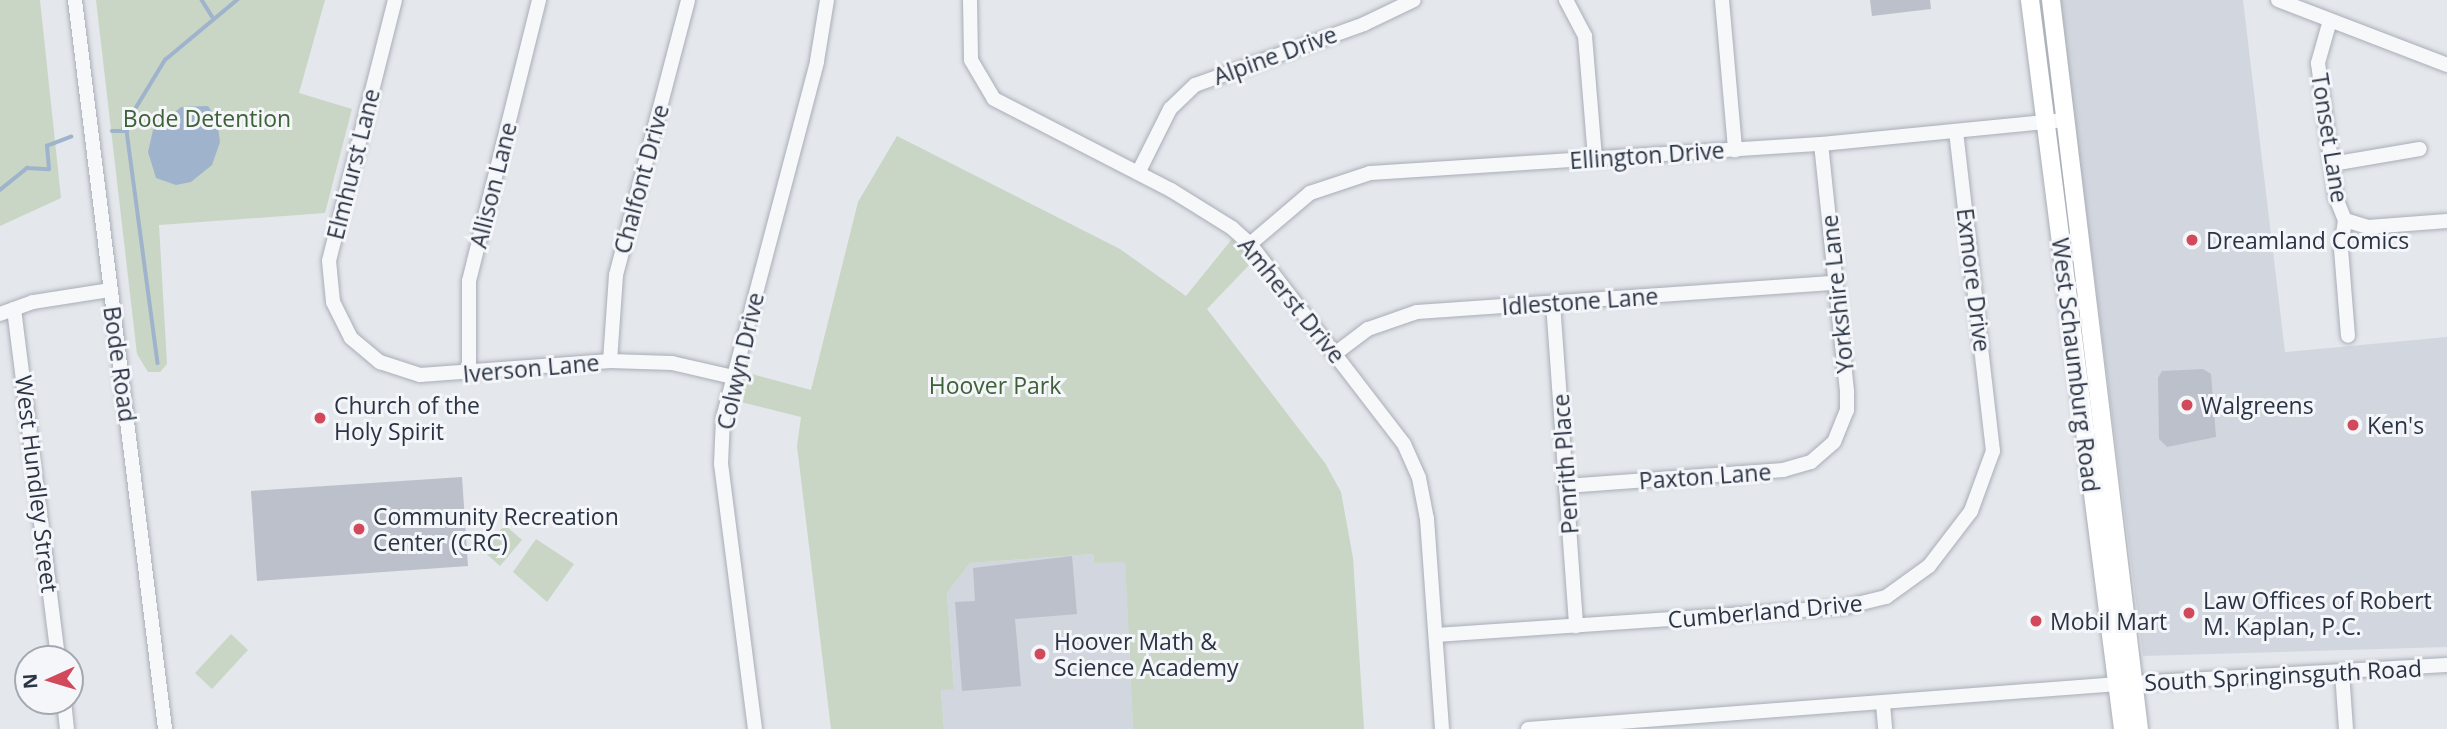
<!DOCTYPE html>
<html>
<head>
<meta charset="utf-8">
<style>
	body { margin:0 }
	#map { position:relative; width:2447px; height:729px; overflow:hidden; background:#e4e7ec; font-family:"Open Sans",sans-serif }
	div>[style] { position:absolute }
	.built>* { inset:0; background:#d2d6de }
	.green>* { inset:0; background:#c9d6c5 }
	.water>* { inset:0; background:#9fb4cc }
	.stream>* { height:3.5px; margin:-1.75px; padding:0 1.75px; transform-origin:1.75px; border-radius:1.75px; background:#9fb4cc }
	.building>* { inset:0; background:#bbc0ca }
	.roads { filter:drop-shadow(0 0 2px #a9aeb7) drop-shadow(0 0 2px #a9aeb7) }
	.minor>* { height:14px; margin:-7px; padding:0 7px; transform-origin:7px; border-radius:7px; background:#f7f8fa }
	.major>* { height:18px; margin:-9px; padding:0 9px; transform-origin:9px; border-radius:9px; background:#fff }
	.dots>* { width:19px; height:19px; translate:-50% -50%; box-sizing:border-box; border:4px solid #f4f6f9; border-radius:50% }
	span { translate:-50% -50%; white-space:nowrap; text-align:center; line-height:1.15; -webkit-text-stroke:6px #f4f6f9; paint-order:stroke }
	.street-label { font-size:23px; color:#2b3445 }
	.park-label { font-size:23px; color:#3f6138 }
	.poi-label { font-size:23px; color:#2b3445 }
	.left { translate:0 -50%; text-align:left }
	.north { position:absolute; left:14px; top:645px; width:70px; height:70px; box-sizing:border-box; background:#f4f6f9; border:2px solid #a4a8b1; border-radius:50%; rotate:266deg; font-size:19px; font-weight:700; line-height:28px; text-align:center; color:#2b3445 }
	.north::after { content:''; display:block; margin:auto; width:24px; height:32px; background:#d1495b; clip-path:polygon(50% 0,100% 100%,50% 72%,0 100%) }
</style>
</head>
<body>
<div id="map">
	<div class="built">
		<div style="clip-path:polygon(2059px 0,2243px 0,2285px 352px,2447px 337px,2447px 647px,2143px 656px)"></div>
		<div style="clip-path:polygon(1093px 554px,1094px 563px,1125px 561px,1133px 729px,944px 729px,941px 690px,954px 688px,947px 593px,970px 563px)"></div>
	</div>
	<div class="green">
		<div style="clip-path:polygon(0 0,40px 0,61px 198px,0 226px)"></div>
		<div style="clip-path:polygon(96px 0,325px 0,299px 93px,352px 109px,325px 213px,159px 225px,167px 364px,160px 372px,148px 372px,137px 354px)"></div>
		<div style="clip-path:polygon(897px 136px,1120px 249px,1186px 296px,1232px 239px,1253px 261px,1207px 309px,1325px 463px,1341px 492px,1353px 558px,1364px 729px,1133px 729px,1125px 562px,1094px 563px,1093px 554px,970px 563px,947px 593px,954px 689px,941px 690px,944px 729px,831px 729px,797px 446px,801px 417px,737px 401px,744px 372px,811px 390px,858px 202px)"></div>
		<div style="clip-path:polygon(505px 525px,522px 540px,500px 566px,482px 550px)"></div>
		<div style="clip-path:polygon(536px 539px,574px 564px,547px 602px,513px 572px)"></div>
		<div style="clip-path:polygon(231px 634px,248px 650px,212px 689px,195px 673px)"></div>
	</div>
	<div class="water">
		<div style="clip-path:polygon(208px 106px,217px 119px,220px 142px,212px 165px,191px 182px,176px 185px,156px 178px,148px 152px,153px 130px,181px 107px)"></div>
	</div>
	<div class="stream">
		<div style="left:202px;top:0;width:19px;rotate:58deg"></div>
		<div style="left:123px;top:129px;width:81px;rotate:-58.7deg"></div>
		<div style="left:165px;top:60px;width:94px;rotate:-39.8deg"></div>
		<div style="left:112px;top:131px;width:15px"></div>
		<div style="left:127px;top:131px;width:234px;rotate:82.4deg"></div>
		<div style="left:0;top:190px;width:35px;rotate:-39deg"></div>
		<div style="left:27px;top:168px;width:22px;rotate:3deg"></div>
		<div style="left:49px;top:169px;width:23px;rotate:-95deg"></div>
		<div style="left:47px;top:146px;width:26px;rotate:-21deg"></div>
	</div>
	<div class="building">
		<div style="clip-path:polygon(1870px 0,1930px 0,1931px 9px,1872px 16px)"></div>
		<div style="clip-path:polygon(2203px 369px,2211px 374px,2216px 437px,2167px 447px,2159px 439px,2158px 378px,2162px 371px)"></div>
		<div style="clip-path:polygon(462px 477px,468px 566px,257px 581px,251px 491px)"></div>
		<div style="clip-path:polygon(1072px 556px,1077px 614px,1015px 619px,1021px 686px,962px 691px,955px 602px,975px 601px,973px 568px)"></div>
	</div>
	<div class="roads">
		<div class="minor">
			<div style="left:75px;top:0;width:735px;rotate:82.96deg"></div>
			<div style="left:395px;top:0;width:269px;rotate:104.2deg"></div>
			<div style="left:329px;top:261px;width:41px;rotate:84.4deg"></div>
			<div style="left:333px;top:302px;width:40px;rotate:63.4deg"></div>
			<div style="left:351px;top:338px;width:38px;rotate:40deg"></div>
			<div style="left:380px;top:362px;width:42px;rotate:18deg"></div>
			<div style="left:420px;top:375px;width:191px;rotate:-4.2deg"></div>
			<div style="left:610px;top:361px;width:62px;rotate:1.8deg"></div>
			<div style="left:672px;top:363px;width:63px;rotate:12.9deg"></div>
			<div style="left:970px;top:0;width:60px;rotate:89deg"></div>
			<div style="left:971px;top:60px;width:45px;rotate:59.5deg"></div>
			<div style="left:994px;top:99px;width:199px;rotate:27.2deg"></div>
			<div style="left:1171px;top:190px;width:72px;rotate:31.9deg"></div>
			<div style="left:1232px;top:228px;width:24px;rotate:42deg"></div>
			<div style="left:1250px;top:244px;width:252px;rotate:52.4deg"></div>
			<div style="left:1404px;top:444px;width:37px;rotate:66deg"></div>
			<div style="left:1419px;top:478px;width:42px;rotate:79deg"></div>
			<div style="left:1427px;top:519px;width:211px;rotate:85.9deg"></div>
			<div style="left:1566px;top:0;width:41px;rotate:62.2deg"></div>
			<div style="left:1585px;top:36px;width:122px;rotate:85.3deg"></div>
			<div style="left:1722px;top:0;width:151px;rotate:85deg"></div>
			<div style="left:2278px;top:0;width:181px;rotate:21deg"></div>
			<div style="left:2329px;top:24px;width:41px;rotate:105.8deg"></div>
			<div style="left:2318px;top:63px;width:136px;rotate:82.4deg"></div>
			<div style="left:2336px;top:198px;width:24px;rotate:68deg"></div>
			<div style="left:2345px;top:220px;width:29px;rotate:98deg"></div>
			<div style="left:2341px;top:249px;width:87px;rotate:85.4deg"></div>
			<div style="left:2332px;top:164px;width:89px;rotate:-9.7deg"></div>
			<div style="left:1138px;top:173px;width:72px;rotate:-63.4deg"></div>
			<div style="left:1170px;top:109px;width:35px;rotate:-44deg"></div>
			<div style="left:1195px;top:85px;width:180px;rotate:-19.8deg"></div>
			<div style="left:1364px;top:24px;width:55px;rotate:-25.6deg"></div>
			<div style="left:2345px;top:220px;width:24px;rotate:17deg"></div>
			<div style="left:2368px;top:227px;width:79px;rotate:-4.3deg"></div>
			<div style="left:1250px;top:244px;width:79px;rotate:-40.4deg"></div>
			<div style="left:1310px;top:193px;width:63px;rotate:-18.4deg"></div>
			<div style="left:1370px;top:173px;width:452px;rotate:-3.7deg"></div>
			<div style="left:1821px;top:144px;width:246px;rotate:-5.6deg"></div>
			<div style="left:1553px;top:303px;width:324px;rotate:85.9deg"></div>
			<div style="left:14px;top:309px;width:353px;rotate:82.8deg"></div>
			<div style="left:0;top:314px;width:35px;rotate:-20deg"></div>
			<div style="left:33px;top:302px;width:78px;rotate:-8.9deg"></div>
			<div style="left:1336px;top:353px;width:40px;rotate:-37deg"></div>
			<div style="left:1368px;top:329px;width:52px;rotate:-19.1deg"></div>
			<div style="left:1417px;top:312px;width:419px;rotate:-4deg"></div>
			<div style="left:610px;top:361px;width:86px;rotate:-86deg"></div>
			<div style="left:616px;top:275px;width:284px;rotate:-75.3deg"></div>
			<div style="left:469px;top:373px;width:92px;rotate:-90deg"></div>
			<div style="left:469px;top:281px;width:290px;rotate:-76deg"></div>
			<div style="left:1566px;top:486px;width:218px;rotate:-4.2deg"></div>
			<div style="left:1783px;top:470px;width:29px;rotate:-16deg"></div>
			<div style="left:1811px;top:462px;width:30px;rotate:-41deg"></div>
			<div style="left:1834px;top:442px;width:35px;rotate:-68deg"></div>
			<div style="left:1847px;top:410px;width:19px;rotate:-90deg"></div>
			<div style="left:1847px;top:391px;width:248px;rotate:-96deg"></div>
			<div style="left:1436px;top:635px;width:410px;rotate:-3.9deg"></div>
			<div style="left:1845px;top:607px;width:42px;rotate:-13.7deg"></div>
			<div style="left:1886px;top:597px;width:53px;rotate:-35.8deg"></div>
			<div style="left:1929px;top:566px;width:69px;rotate:-52.6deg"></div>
			<div style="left:1971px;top:511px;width:64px;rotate:-69.9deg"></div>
			<div style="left:1993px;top:451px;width:322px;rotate:-96.6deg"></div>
			<div style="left:2342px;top:672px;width:57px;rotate:86deg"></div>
			<div style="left:64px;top:701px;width:28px;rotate:84deg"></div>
			<div style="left:1883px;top:704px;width:25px;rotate:85deg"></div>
			<div style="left:755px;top:729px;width:267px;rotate:-97.3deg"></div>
			<div style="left:721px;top:464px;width:46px;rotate:-87.5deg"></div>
			<div style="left:723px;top:418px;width:369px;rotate:-75.2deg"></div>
			<div style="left:817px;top:61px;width:62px;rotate:-80.7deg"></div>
			<div style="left:1528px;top:729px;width:592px;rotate:-4.36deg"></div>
			<div style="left:2118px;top:684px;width:330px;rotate:-3.3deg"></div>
		</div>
		<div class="major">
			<div style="left:2030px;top:0;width:735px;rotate:82.73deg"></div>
			<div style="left:2051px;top:0;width:734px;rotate:83.12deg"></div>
		</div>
	</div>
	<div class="dots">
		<div style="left:2192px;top:240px;background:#d1495b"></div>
		<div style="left:2187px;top:405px;background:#d1495b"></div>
		<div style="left:320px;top:418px;background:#d1495b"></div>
		<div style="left:2353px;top:425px;background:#d1495b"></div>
		<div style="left:359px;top:529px;background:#d1495b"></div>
		<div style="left:2189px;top:613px;background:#d1495b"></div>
		<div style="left:2036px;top:621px;background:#d1495b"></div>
		<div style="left:1040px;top:654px;background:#d1495b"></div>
	</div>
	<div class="street-label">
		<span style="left:1275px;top:55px;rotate:-20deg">Alpine Drive</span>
		<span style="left:2330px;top:138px;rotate:81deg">Tonset Lane</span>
		<span style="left:1647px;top:155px;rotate:-4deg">Ellington Drive</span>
		<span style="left:353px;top:164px;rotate:-76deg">Elmhurst Lane</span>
		<span style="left:641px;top:179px;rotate:-75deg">Chalfont Drive</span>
		<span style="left:493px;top:185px;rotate:-76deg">Allison Lane</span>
		<span style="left:1974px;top:280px;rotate:83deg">Exmore Drive</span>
		<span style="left:1837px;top:294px;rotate:-96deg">Yorkshire Lane</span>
		<span style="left:1292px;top:300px;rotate:51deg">Amherst Drive</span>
		<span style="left:1580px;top:301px;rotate:-4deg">Idlestone Lane</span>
		<span style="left:740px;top:361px;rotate:-77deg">Colwyn Drive</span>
		<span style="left:120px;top:364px;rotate:82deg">Bode Road</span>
		<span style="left:2076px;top:365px;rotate:83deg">West Schaumburg Road</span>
		<span style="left:531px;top:368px;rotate:-5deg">Iverson Lane</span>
		<span style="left:1565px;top:464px;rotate:-94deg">Penrith Place</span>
		<span style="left:1705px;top:476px;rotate:-4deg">Paxton Lane</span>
		<span style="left:37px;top:484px;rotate:83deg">West Hundley Street</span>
		<span style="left:1765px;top:611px;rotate:-5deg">Cumberland Drive</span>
		<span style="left:2283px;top:675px;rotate:-3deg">South Springinsguth Road</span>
	</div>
	<div class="park-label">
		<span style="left:207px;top:118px">Bode Detention</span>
		<span style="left:995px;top:385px">Hoover Park</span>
	</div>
	<div class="poi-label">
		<span class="left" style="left:2206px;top:240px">Dreamland Comics</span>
		<span class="left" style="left:334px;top:418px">Church of the<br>Holy Spirit</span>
		<span class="left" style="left:2201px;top:405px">Walgreens</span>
		<span class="left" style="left:2367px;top:425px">Ken's</span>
		<span class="left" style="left:373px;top:529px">Community Recreation<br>Center (CRC)</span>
		<span class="left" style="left:2203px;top:613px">Law Offices of Robert<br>M. Kaplan, P.C.</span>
		<span class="left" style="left:2050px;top:621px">Mobil Mart</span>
		<span class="left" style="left:1054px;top:654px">Hoover Math &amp;<br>Science Academy</span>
	</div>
	<div class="north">N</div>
</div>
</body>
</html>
